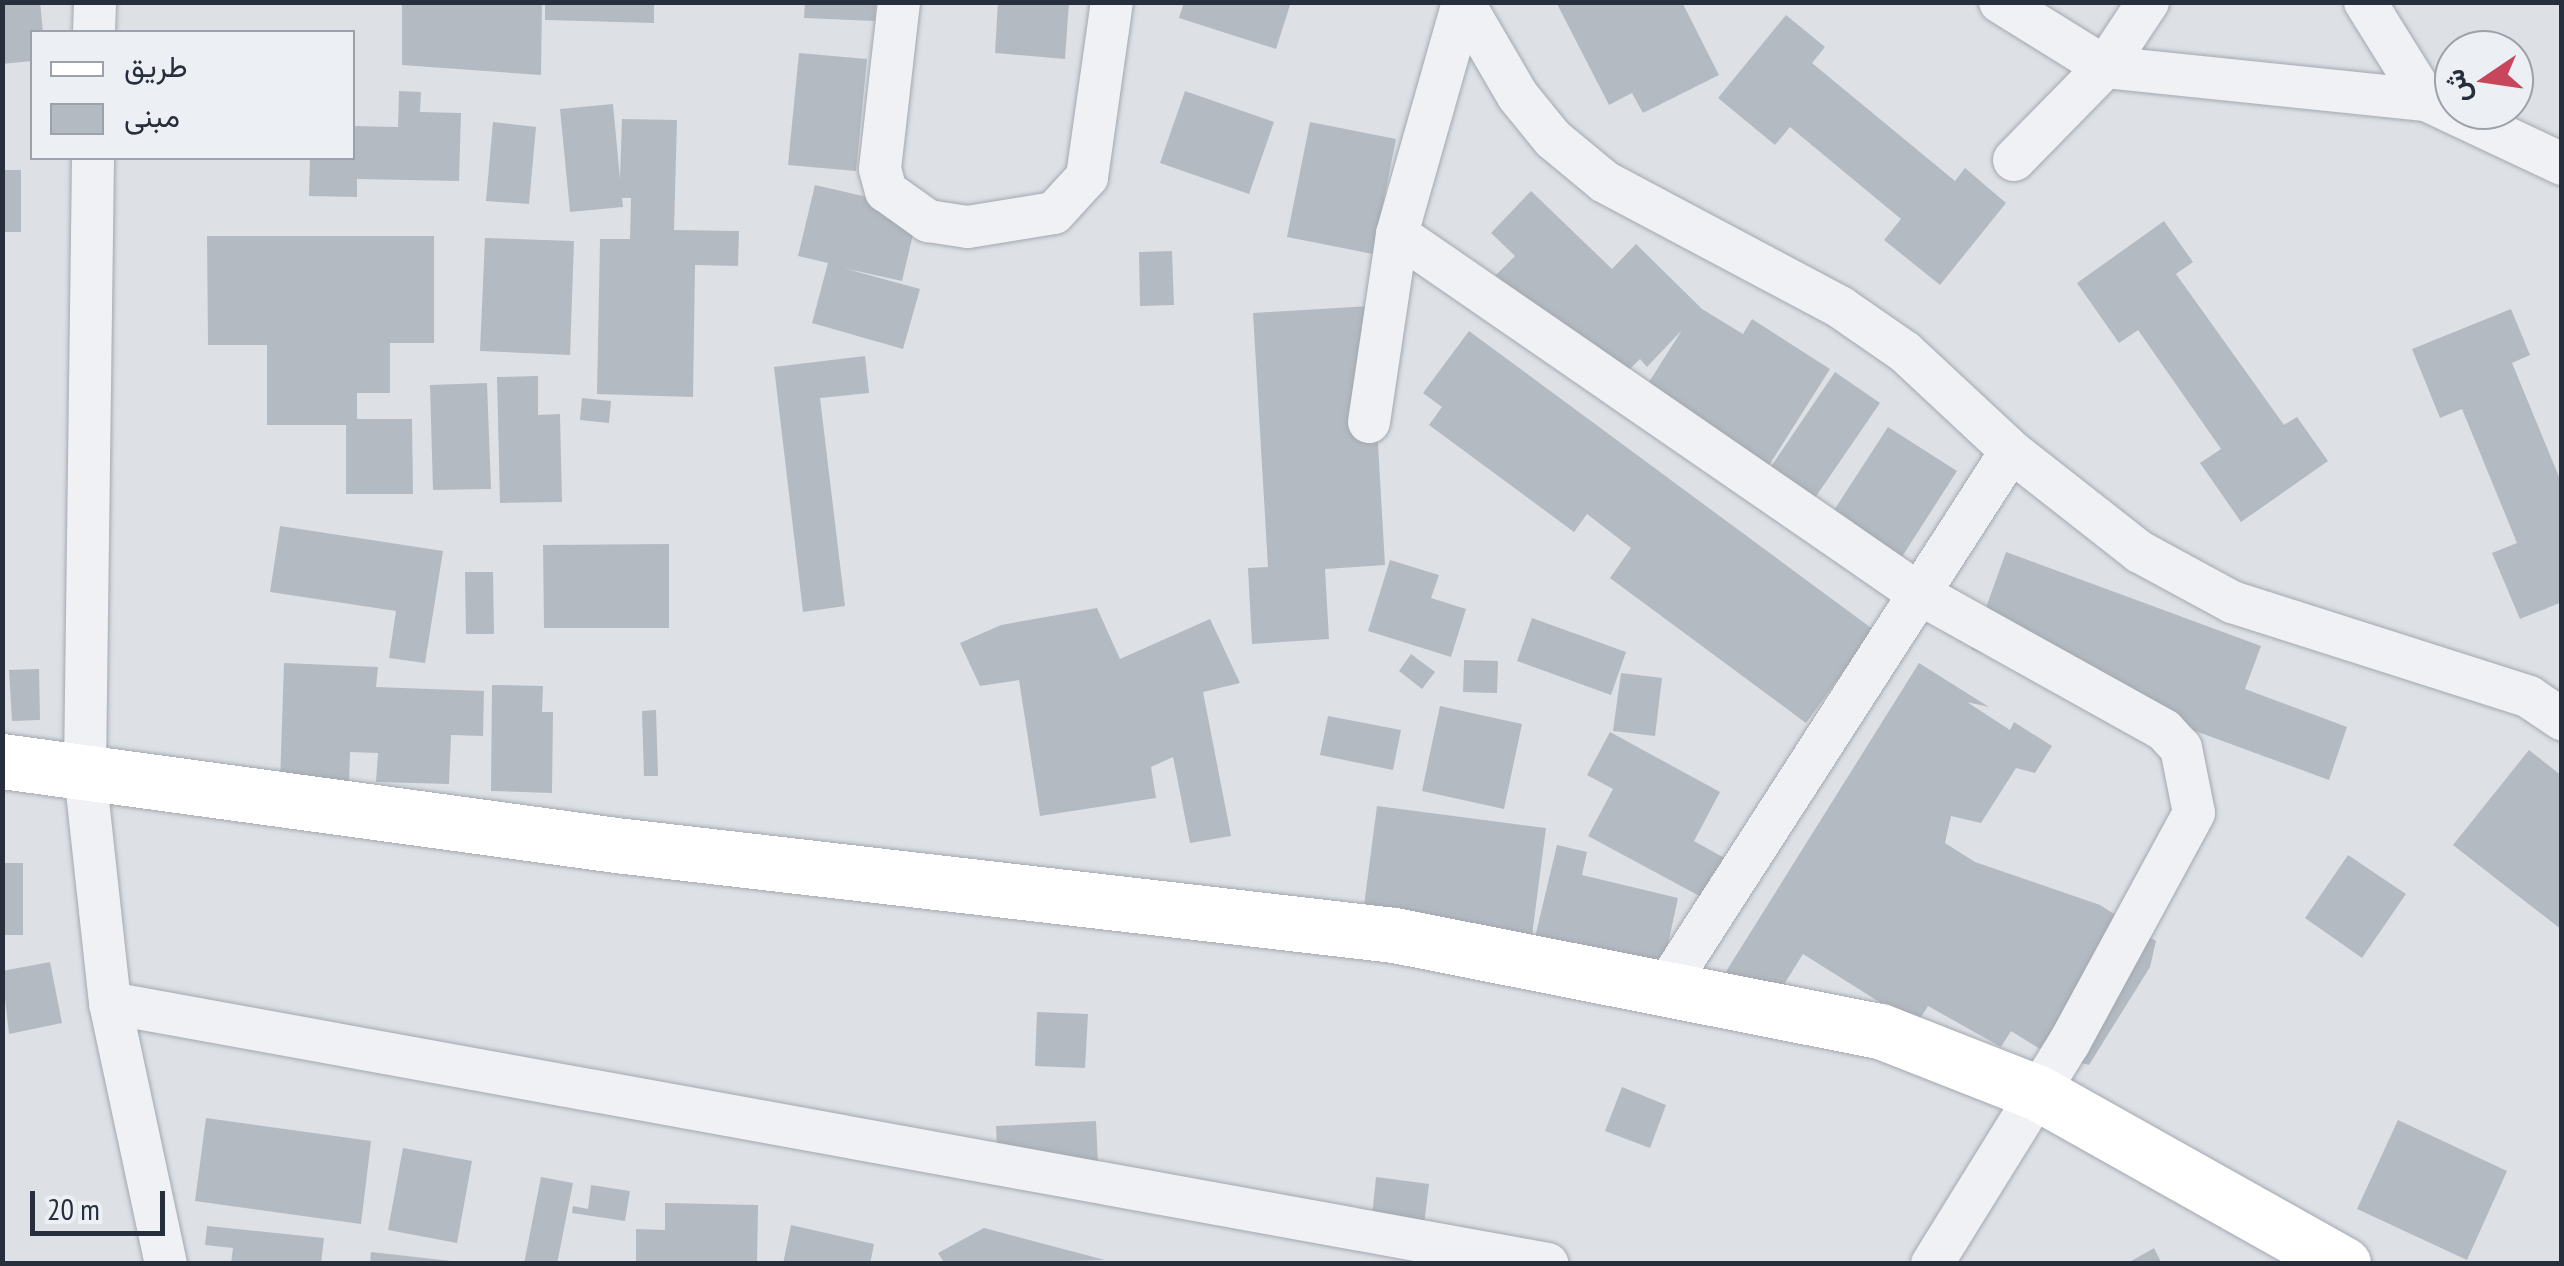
<!DOCTYPE html>
<html>
<head>
<meta charset="utf-8">
<style>
	body { margin:0 }
	#map { position:relative; width:2564px; height:1266px; overflow:hidden; background:#dde1e6; font-family:"PT Sans Narrow",Vazirmatn,sans-serif }
	div>[style] { position:absolute }
	.building>* { inset:0; background:#b4bac2 }
	.roads { filter:drop-shadow(0 0 2px #a3a8b0) drop-shadow(0 0 2px #a3a8b0) }
	.minor>* { height:42px; margin:-21px; padding:0 21px; transform-origin:21px; border-radius:21px; background:#eff1f5 }
	.major>* { height:55px; margin:-27.5px; padding:0 27.5px; transform-origin:27.5px; border-radius:27.5px; background:#fff }
	span { translate:-50% -50%; white-space:nowrap; text-align:center; line-height:1.15; -webkit-text-stroke:10px #eceff4; paint-order:stroke }
	.frame { position:absolute; inset:0; border:5px solid #272f3c; pointer-events:none }
	.legend { position:absolute; left:30px; top:30px; width:325px; height:130px; box-sizing:border-box; background:#eceff4; border:2px solid #9da2aa; margin:0; padding:12px 18px; list-style:none; font-size:30px; color:#272f3c }
	.legend li { display:flex; align-items:center; gap:20px; height:50px }
	.legend b { width:50px; border:2px solid #9da2aa }
	.north { position:absolute; left:2434px; top:30px; width:100px; height:100px; box-sizing:border-box; background:#eceff4; border:2px solid #9da2aa; border-radius:50%; rotate:257deg; font-size:28px; font-weight:700; line-height:40px; text-align:center; color:#272f3c }
	.north::after { content:''; display:block; margin:auto; width:35px; height:45px; background:#c7465c; clip-path:polygon(50% 0,100% 100%,50% 72%,0 100%) }
	.scale { position:absolute; left:30px; top:1191px; width:135px; height:45px; box-sizing:border-box; border:5px solid #272f3c; border-top:0; padding-left:12px; font-size:30px; line-height:35px; white-space:nowrap; color:#272f3c; -webkit-text-stroke:8px #eceff4; paint-order:stroke }
</style>
</head>
<body>
<div id="map">
	<div class="building">
		<div style="clip-path:polygon(2px 2px,40px 2px,43px 32px,32px 32px,32px 61px,2px 64px)"></div>
		<div style="clip-path:polygon(402px 2px,542px 2px,541px 75px,402px 65px)"></div>
		<div style="clip-path:polygon(545px 2px,654px 2px,654px 23px,545px 20px)"></div>
		<div style="clip-path:polygon(805px 2px,876px 2px,875px 21px,804px 18px)"></div>
		<div style="clip-path:polygon(998px 2px,1069px 2px,1065px 59px,995px 53px)"></div>
		<div style="clip-path:polygon(1184px 2px,1291px 2px,1276px 49px,1179px 18px)"></div>
		<div style="clip-path:polygon(1556px 2px,1682px 2px,1719px 75px,1643px 113px,1632px 93px,1609px 105px)"></div>
		<div style="clip-path:polygon(1786px 15px,1825px 47px,1812px 63px,1955px 181px,1965px 168px,2006px 203px,1940px 285px,1884px 240px,1901px 219px,1790px 127px,1775px 145px,1718px 98px)"></div>
		<div style="clip-path:polygon(799px 53px,867px 59px,856px 171px,788px 165px)"></div>
		<div style="clip-path:polygon(399px 91px,421px 92px,420px 112px,461px 113px,459px 181px,357px 179px,357px 197px,309px 196px,310px 158px,352px 158px,352px 126px,398px 127px)"></div>
		<div style="clip-path:polygon(1185px 91px,1274px 122px,1249px 194px,1160px 163px)"></div>
		<div style="clip-path:polygon(613px 104px,620px 179px,622px 119px,677px 120px,674px 230px,739px 231px,738px 266px,695px 265px,693px 397px,597px 394px,600px 239px,630px 239px,631px 198px,622px 198px,623px 207px,570px 212px,560px 109px)"></div>
		<div style="clip-path:polygon(493px 122px,536px 127px,529px 204px,486px 201px)"></div>
		<div style="clip-path:polygon(1310px 122px,1396px 139px,1373px 254px,1287px 237px)"></div>
		<div style="clip-path:polygon(2px 170px,21px 170px,21px 232px,2px 232px)"></div>
		<div style="clip-path:polygon(815px 185px,919px 209px,902px 281px,843px 268px,920px 289px,903px 349px,812px 323px,828px 263px,798px 256px)"></div>
		<div style="clip-path:polygon(1531px 191px,1612px 269px,1636px 244px,1702px 309px,1743px 334px,1752px 319px,1830px 369px,1761px 478px,1635px 404px,1682px 330px,1647px 367px,1640px 359px,1610px 389px,1494px 277px,1515px 256px,1491px 233px)"></div>
		<div style="clip-path:polygon(2164px 221px,2193px 262px,2176px 274px,2284px 425px,2297px 417px,2328px 461px,2241px 522px,2200px 463px,2221px 449px,2138px 330px,2119px 343px,2077px 283px)"></div>
		<div style="clip-path:polygon(207px 236px,434px 236px,434px 343px,390px 343px,390px 393px,357px 393px,357px 419px,412px 419px,413px 494px,346px 494px,346px 425px,267px 425px,267px 345px,208px 345px)"></div>
		<div style="clip-path:polygon(485px 238px,574px 241px,570px 355px,480px 351px)"></div>
		<div style="clip-path:polygon(1172px 251px,1174px 305px,1140px 306px,1139px 252px)"></div>
		<div style="clip-path:polygon(1370px 306px,1385px 565px,1325px 569px,1329px 639px,1252px 644px,1248px 568px,1268px 567px,1253px 313px)"></div>
		<div style="clip-path:polygon(2511px 309px,2530px 355px,2512px 363px,2562px 484px,2562px 602px,2520px 619px,2492px 553px,2517px 543px,2462px 409px,2440px 418px,2412px 349px)"></div>
		<div style="clip-path:polygon(1469px 331px,1874px 630px,1806px 723px,1610px 578px,1631px 548px,1587px 514px,1574px 532px,1429px 425px,1442px 407px,1423px 393px)"></div>
		<div style="clip-path:polygon(865px 356px,869px 393px,820px 398px,845px 606px,803px 612px,774px 367px)"></div>
		<div style="clip-path:polygon(1835px 372px,1880px 403px,1806px 511px,1762px 480px)"></div>
		<div style="clip-path:polygon(538px 376px,538px 415px,560px 414px,562px 502px,500px 503px,497px 377px)"></div>
		<div style="clip-path:polygon(487px 383px,491px 489px,433px 490px,430px 385px)"></div>
		<div style="clip-path:polygon(582px 398px,611px 401px,609px 423px,580px 420px)"></div>
		<div style="clip-path:polygon(1888px 427px,1957px 471px,1898px 563px,1829px 518px)"></div>
		<div style="clip-path:polygon(280px 526px,443px 551px,425px 663px,389px 658px,396px 611px,270px 592px)"></div>
		<div style="clip-path:polygon(669px 544px,669px 628px,544px 628px,543px 545px)"></div>
		<div style="clip-path:polygon(2006px 552px,2261px 646px,2245px 689px,2347px 727px,2329px 780px,1971px 649px)"></div>
		<div style="clip-path:polygon(1390px 560px,1439px 575px,1431px 598px,1466px 609px,1451px 657px,1368px 631px)"></div>
		<div style="clip-path:polygon(465px 572px,493px 572px,494px 634px,466px 634px)"></div>
		<div style="clip-path:polygon(1097px 608px,1120px 659px,1210px 619px,1240px 683px,1203px 692px,1231px 836px,1190px 843px,1173px 757px,1151px 767px,1156px 798px,1040px 816px,1019px 680px,980px 686px,960px 643px,1001px 625px)"></div>
		<div style="clip-path:polygon(1532px 618px,1626px 652px,1611px 695px,1517px 661px)"></div>
		<div style="clip-path:polygon(1411px 654px,1435px 672px,1422px 689px,1399px 671px)"></div>
		<div style="clip-path:polygon(1464px 660px,1498px 661px,1497px 693px,1463px 692px)"></div>
		<div style="clip-path:polygon(284px 663px,378px 667px,376px 687px,484px 691px,483px 736px,451px 735px,449px 784px,376px 782px,378px 753px,350px 752px,349px 785px,280px 783px)"></div>
		<div style="clip-path:polygon(1919px 663px,1989px 707px,1967px 702px,2010px 730px,2014px 722px,2052px 746px,2035px 773px,2016px 768px,1981px 823px,1951px 816px,1945px 843px,1975px 862px,2100px 905px,2156px 941px,2150px 967px,2089px 1065px,2050px 1055px,2011px 1031px,2001px 1047px,1928px 1006px,1916px 1025px,1803px 954px,1768px 1010px,1710px 997px)"></div>
		<div style="clip-path:polygon(39px 669px,40px 720px,12px 721px,9px 670px)"></div>
		<div style="clip-path:polygon(1621px 673px,1662px 678px,1655px 736px,1613px 731px)"></div>
		<div style="clip-path:polygon(492px 685px,543px 686px,542px 712px,553px 712px,552px 793px,491px 791px)"></div>
		<div style="clip-path:polygon(1440px 706px,1522px 724px,1504px 809px,1422px 791px)"></div>
		<div style="clip-path:polygon(656px 710px,658px 776px,644px 776px,642px 711px)"></div>
		<div style="clip-path:polygon(1328px 716px,1401px 730px,1393px 770px,1320px 755px)"></div>
		<div style="clip-path:polygon(1610px 732px,1720px 792px,1694px 841px,1728px 860px,1707px 900px,1588px 836px,1613px 789px,1587px 775px)"></div>
		<div style="clip-path:polygon(2529px 750px,2562px 776px,2562px 930px,2453px 845px)"></div>
		<div style="clip-path:polygon(1377px 806px,1546px 828px,1531px 943px,1362px 921px)"></div>
		<div style="clip-path:polygon(1557px 845px,1587px 852px,1582px 875px,1678px 898px,1660px 981px,1532px 950px)"></div>
		<div style="clip-path:polygon(2348px 855px,2406px 894px,2362px 958px,2305px 918px)"></div>
		<div style="clip-path:polygon(2px 863px,23px 863px,23px 935px,2px 935px)"></div>
		<div style="clip-path:polygon(50px 962px,62px 1023px,9px 1034px,2px 971px)"></div>
		<div style="clip-path:polygon(1037px 1012px,1088px 1014px,1085px 1068px,1035px 1066px)"></div>
		<div style="clip-path:polygon(1622px 1087px,1666px 1105px,1650px 1148px,1605px 1131px)"></div>
		<div style="clip-path:polygon(206px 1118px,371px 1141px,361px 1224px,195px 1201px)"></div>
		<div style="clip-path:polygon(2398px 1120px,2507px 1171px,2467px 1260px,2357px 1209px)"></div>
		<div style="clip-path:polygon(1096px 1121px,1098px 1164px,998px 1169px,996px 1126px)"></div>
		<div style="clip-path:polygon(403px 1148px,472px 1161px,457px 1243px,388px 1230px)"></div>
		<div style="clip-path:polygon(541px 1177px,573px 1183px,557px 1264px,524px 1264px)"></div>
		<div style="clip-path:polygon(1376px 1177px,1429px 1184px,1423px 1233px,1371px 1227px)"></div>
		<div style="clip-path:polygon(591px 1185px,630px 1191px,625px 1221px,572px 1213px,573px 1206px,588px 1209px)"></div>
		<div style="clip-path:polygon(665px 1203px,758px 1205px,757px 1264px,636px 1264px,636px 1229px,665px 1230px)"></div>
		<div style="clip-path:polygon(791px 1225px,874px 1244px,870px 1264px,783px 1264px)"></div>
		<div style="clip-path:polygon(207px 1226px,324px 1238px,321px 1264px,231px 1264px,233px 1248px,205px 1245px)"></div>
		<div style="clip-path:polygon(984px 1228px,1105px 1260px,945px 1264px,938px 1253px)"></div>
		<div style="clip-path:polygon(2154px 1248px,2162px 1264px,2126px 1264px)"></div>
		<div style="clip-path:polygon(371px 1252px,451px 1261px,451px 1264px,370px 1264px)"></div>
	</div>
	<div class="roads">
		<div class="minor">
			<div style="left:899px;top:2px;width:168px;rotate:96.5deg"></div>
			<div style="left:880px;top:169px;width:23px;rotate:75deg"></div>
			<div style="left:886px;top:191px;width:52px;rotate:35.5deg"></div>
			<div style="left:928px;top:221px;width:40px;rotate:8.5deg"></div>
			<div style="left:968px;top:227px;width:87px;rotate:-9.2deg"></div>
			<div style="left:1054px;top:213px;width:49px;rotate:-47.5deg"></div>
			<div style="left:1087px;top:177px;width:177px;rotate:-81.9deg"></div>
			<div style="left:1463px;top:2px;width:109px;rotate:59.7deg"></div>
			<div style="left:1518px;top:96px;width:55px;rotate:50.9deg"></div>
			<div style="left:1553px;top:139px;width:67px;rotate:39.6deg"></div>
			<div style="left:1605px;top:182px;width:266px;rotate:28deg"></div>
			<div style="left:1840px;top:307px;width:79px;rotate:34.7deg"></div>
			<div style="left:1905px;top:352px;width:145px;rotate:43deg"></div>
			<div style="left:2011px;top:451px;width:164px;rotate:38.1deg"></div>
			<div style="left:2140px;top:552px;width:105px;rotate:28.5deg"></div>
			<div style="left:2232px;top:602px;width:312px;rotate:17.7deg"></div>
			<div style="left:2529px;top:697px;width:40px;rotate:34deg"></div>
			<div style="left:2000px;top:2px;width:123px;rotate:31.8deg"></div>
			<div style="left:2105px;top:67px;width:323px;rotate:5.9deg"></div>
			<div style="left:2426px;top:100px;width:150px;rotate:25.2deg"></div>
			<div style="left:2365px;top:2px;width:115px;rotate:58.1deg"></div>
			<div style="left:94px;top:32px;width:30px;rotate:-88deg"></div>
			<div style="left:93px;top:158px;width:615px;rotate:90.75deg"></div>
			<div style="left:85px;top:773px;width:231px;rotate:83.8deg"></div>
			<div style="left:110px;top:1003px;width:267px;rotate:77.9deg"></div>
			<div style="left:2014px;top:160px;width:130px;rotate:-45.6deg"></div>
			<div style="left:2105px;top:67px;width:78px;rotate:-56.5deg"></div>
			<div style="left:1397px;top:234px;width:633px;rotate:34.57deg"></div>
			<div style="left:1918px;top:593px;width:282px;rotate:29.1deg"></div>
			<div style="left:2164px;top:730px;width:25px;rotate:47deg"></div>
			<div style="left:2181px;top:748px;width:66px;rotate:78.7deg"></div>
			<div style="left:2194px;top:813px;width:262px;rotate:118.5deg"></div>
			<div style="left:2069px;top:1043px;width:260px;rotate:121.8deg"></div>
			<div style="left:1369px;top:422px;width:190px;rotate:-81.5deg"></div>
			<div style="left:1397px;top:234px;width:240px;rotate:-74.1deg"></div>
			<div style="left:1666px;top:987px;width:637px;rotate:-57.23deg"></div>
			<div style="left:110px;top:1003px;width:1461px;rotate:10.29deg"></div>
		</div>
		<div class="major">
			<div style="left:2px;top:761px;width:620px;rotate:7.79deg"></div>
			<div style="left:616px;top:845px;width:783px;rotate:6.6deg"></div>
			<div style="left:1394px;top:935px;width:495px;rotate:11.2deg"></div>
			<div style="left:1880px;top:1031px;width:170px;rotate:21.4deg"></div>
			<div style="left:2038px;top:1093px;width:350px;rotate:29.3deg"></div>
		</div>
	</div>
	<div class="frame"></div>
	<ul class="legend">
	<li><b style="height:12px;background:#fff"></b>طريق</li>
	<li><b style="height:28px;background:#b4bac2"></b>مبنى</li>
	</ul>
	<div class="north">ش</div>
	<div class="scale">20 m</div>
</div>
</body>
</html>
